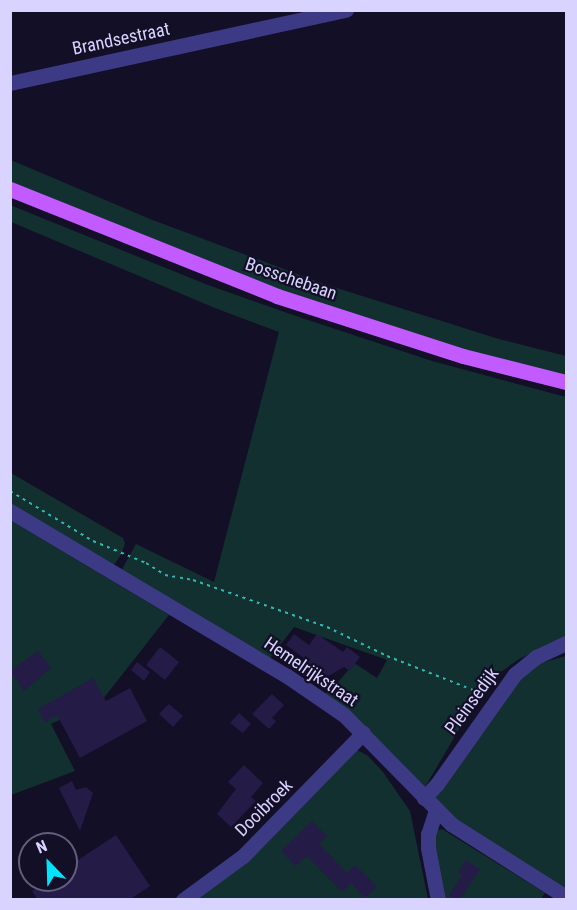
<!DOCTYPE html>
<html>
<head>
<meta charset="utf-8">
<style>
	body { margin:0 }
	#map { position:relative; width:577px; height:910px; overflow:hidden; background:#130f26; font-family:"Roboto Condensed",sans-serif }
	div>[style] { position:absolute }
	.green>* { inset:0; background:#12302f }
	.building>* { inset:0; background:#241b47 }
	.path>* { height:2px; margin-top:-1px; transform-origin:0; background:repeating-linear-gradient(90deg,#2fb8b0 0 3px,transparent 0 7.5px) }
	.minor>* { height:15px; margin:-7.5px; padding:0 7.5px; transform-origin:7.5px; border-radius:7.5px; background:#3d3a85 }
	.major>* { height:15px; margin:-7.5px; padding:0 7.5px; transform-origin:7.5px; border-radius:7.5px; background:#c25bff }
	span { translate:-50% -50%; white-space:nowrap; text-align:center; line-height:1.15; -webkit-text-stroke:4.5px #130f26; paint-order:stroke }
	.street-label { font-size:18px; color:#d9d4ff }
	.frame { position:absolute; inset:0; border:12px solid #d9d4ff; pointer-events:none }
	.north { position:absolute; left:18px; top:832px; width:60px; height:60px; box-sizing:border-box; background:#130f26; border:2px solid #625e7d; border-radius:50%; rotate:337deg; font-size:16px; font-weight:700; line-height:24px; text-align:center; color:#d9d4ff }
	.north::after { content:''; display:block; margin:auto; width:21px; height:27px; background:#00e5ff; clip-path:polygon(50% 0,100% 100%,50% 72%,0 100%) }
</style>
</head>
<body>
<div id="map">
	<div class="green">
		<div style="clip-path:polygon(11px 160px,150px 219px,324px 284px,499px 339px,566px 356px,566px 378px,506px 363px,323px 307px,11px 185px)"></div>
		<div style="clip-path:polygon(10px 205px,208px 285px,296px 316px,432px 361px,566px 397px,566px 642px,542px 648px,519px 659px,498px 674px,471px 709px,421px 794px,322px 696px,335px 686px,354px 663px,377px 678px,387px 660px,294px 627px,268px 661px,120px 573px,136px 544px,214px 582px,279px 332px,215px 308px,11px 222px)"></div>
		<div style="clip-path:polygon(11px 473px,123px 538px,125px 543px,122px 553px,112px 568px,11px 508px)"></div>
		<div style="clip-path:polygon(10px 520px,169px 615px,103px 699px,51px 724px,75px 771px,11px 795px)"></div>
		<div style="clip-path:polygon(566px 656px,566px 893px,428px 804px,507px 682px,541px 663px)"></div>
		<div style="clip-path:polygon(355px 749px,367px 755px,383px 772px,410px 811px,428px 899px,196px 900px,266px 844px)"></div>
		<div style="clip-path:polygon(442px 829px,545px 893px,541px 899px,442px 899px,431px 844px,434px 831px)"></div>
	</div>
	<div class="building">
		<div style="clip-path:polygon(294px 634px,309px 645px,317px 634px,343px 652px,347px 647px,360px 657px,350px 671px,344px 667px,323px 679px,305px 665px,308px 661px,286px 645px)"></div>
		<div style="clip-path:polygon(160px 647px,179px 662px,165px 680px,146px 665px)"></div>
		<div style="clip-path:polygon(38px 651px,51px 668px,24px 691px,10px 671px)"></div>
		<div style="clip-path:polygon(137px 662px,150px 672px,144px 681px,131px 670px)"></div>
		<div style="clip-path:polygon(93px 678px,106px 701px,130px 688px,147px 721px,80px 758px,57px 715px,45px 722px,38px 709px)"></div>
		<div style="clip-path:polygon(272px 694px,284px 705px,272px 718px,276px 721px,269px 729px,252px 714px)"></div>
		<div style="clip-path:polygon(169px 704px,183px 716px,173px 727px,159px 714px)"></div>
		<div style="clip-path:polygon(239px 713px,251px 724px,243px 733px,230px 723px)"></div>
		<div style="clip-path:polygon(244px 765px,263px 783px,251px 797px,256px 801px,231px 827px,217px 814px,236px 789px,228px 782px)"></div>
		<div style="clip-path:polygon(72px 781px,76px 790px,86px 787px,93px 793px,80px 831px,59px 788px)"></div>
		<div style="clip-path:polygon(312px 821px,327px 836px,319px 844px,347px 873px,355px 865px,377px 886px,365px 898px,351px 883px,342px 892px,307px 856px,296px 866px,281px 851px)"></div>
		<div style="clip-path:polygon(116px 835px,150px 886px,129px 900px,38px 900px,32px 891px,49px 880px,66px 880px,66px 868px)"></div>
		<div style="clip-path:polygon(466px 860px,480px 869px,460px 900px,456px 900px,449px 895px,462px 875px,458px 872px)"></div>
	</div>
	<div class="path">
		<div style="left:10px;top:491px;width:97px;rotate:31.1deg"></div>
		<div style="left:93px;top:541px;width:57px;rotate:22.5deg"></div>
		<div style="left:146px;top:563px;width:22px;rotate:32deg"></div>
		<div style="left:165px;top:575px;width:28px;rotate:10deg"></div>
		<div style="left:193px;top:580px;width:142px;rotate:19.3deg"></div>
		<div style="left:327px;top:627px;width:67px;rotate:25.8deg"></div>
		<div style="left:387px;top:656px;width:103px;rotate:21.6deg"></div>
	</div>
	<div class="minor">
		<div style="left:10px;top:83px;width:344px;rotate:-12.3deg"></div>
		<div style="left:10px;top:511px;width:322px;rotate:30.8deg"></div>
		<div style="left:287px;top:676px;width:69px;rotate:34.4deg"></div>
		<div style="left:344px;top:715px;width:153px;rotate:45.5deg"></div>
		<div style="left:451px;top:824px;width:136px;rotate:32.4deg"></div>
		<div style="left:424px;top:798px;width:19px;rotate:-47deg"></div>
		<div style="left:437px;top:784px;width:135px;rotate:-54.7deg"></div>
		<div style="left:515px;top:674px;width:27px;rotate:-39deg"></div>
		<div style="left:536px;top:657px;width:33px;rotate:-25deg"></div>
		<div style="left:436px;top:810px;width:25px;rotate:108deg"></div>
		<div style="left:428px;top:834px;width:14px;rotate:90deg"></div>
		<div style="left:428px;top:848px;width:53px;rotate:79.1deg"></div>
		<div style="left:183px;top:900px;width:74px;rotate:-36.3deg"></div>
		<div style="left:243px;top:856px;width:172px;rotate:-45.7deg"></div>
	</div>
	<div class="major">
		<div style="left:10px;top:189px;width:288px;rotate:21.8deg"></div>
		<div style="left:277px;top:296px;width:195px;rotate:17.9deg"></div>
		<div style="left:463px;top:356px;width:106px;rotate:14.2deg"></div>
	</div>
	<div class="street-label">
		<span style="left:121px;top:39px;rotate:-12deg">Brandsestraat</span>
		<span style="left:291px;top:279px;rotate:19deg">Bosschebaan</span>
		<span style="left:311px;top:672px;rotate:34deg">Hemelrijkstraat</span>
		<span style="left:472px;top:701px;rotate:-54deg">Pleinsedijk</span>
		<span style="left:264px;top:808px;rotate:-45deg">Dooibroek</span>
	</div>
	<div class="frame"></div>
	<div class="north">N</div>
</div>
</body>
</html>
